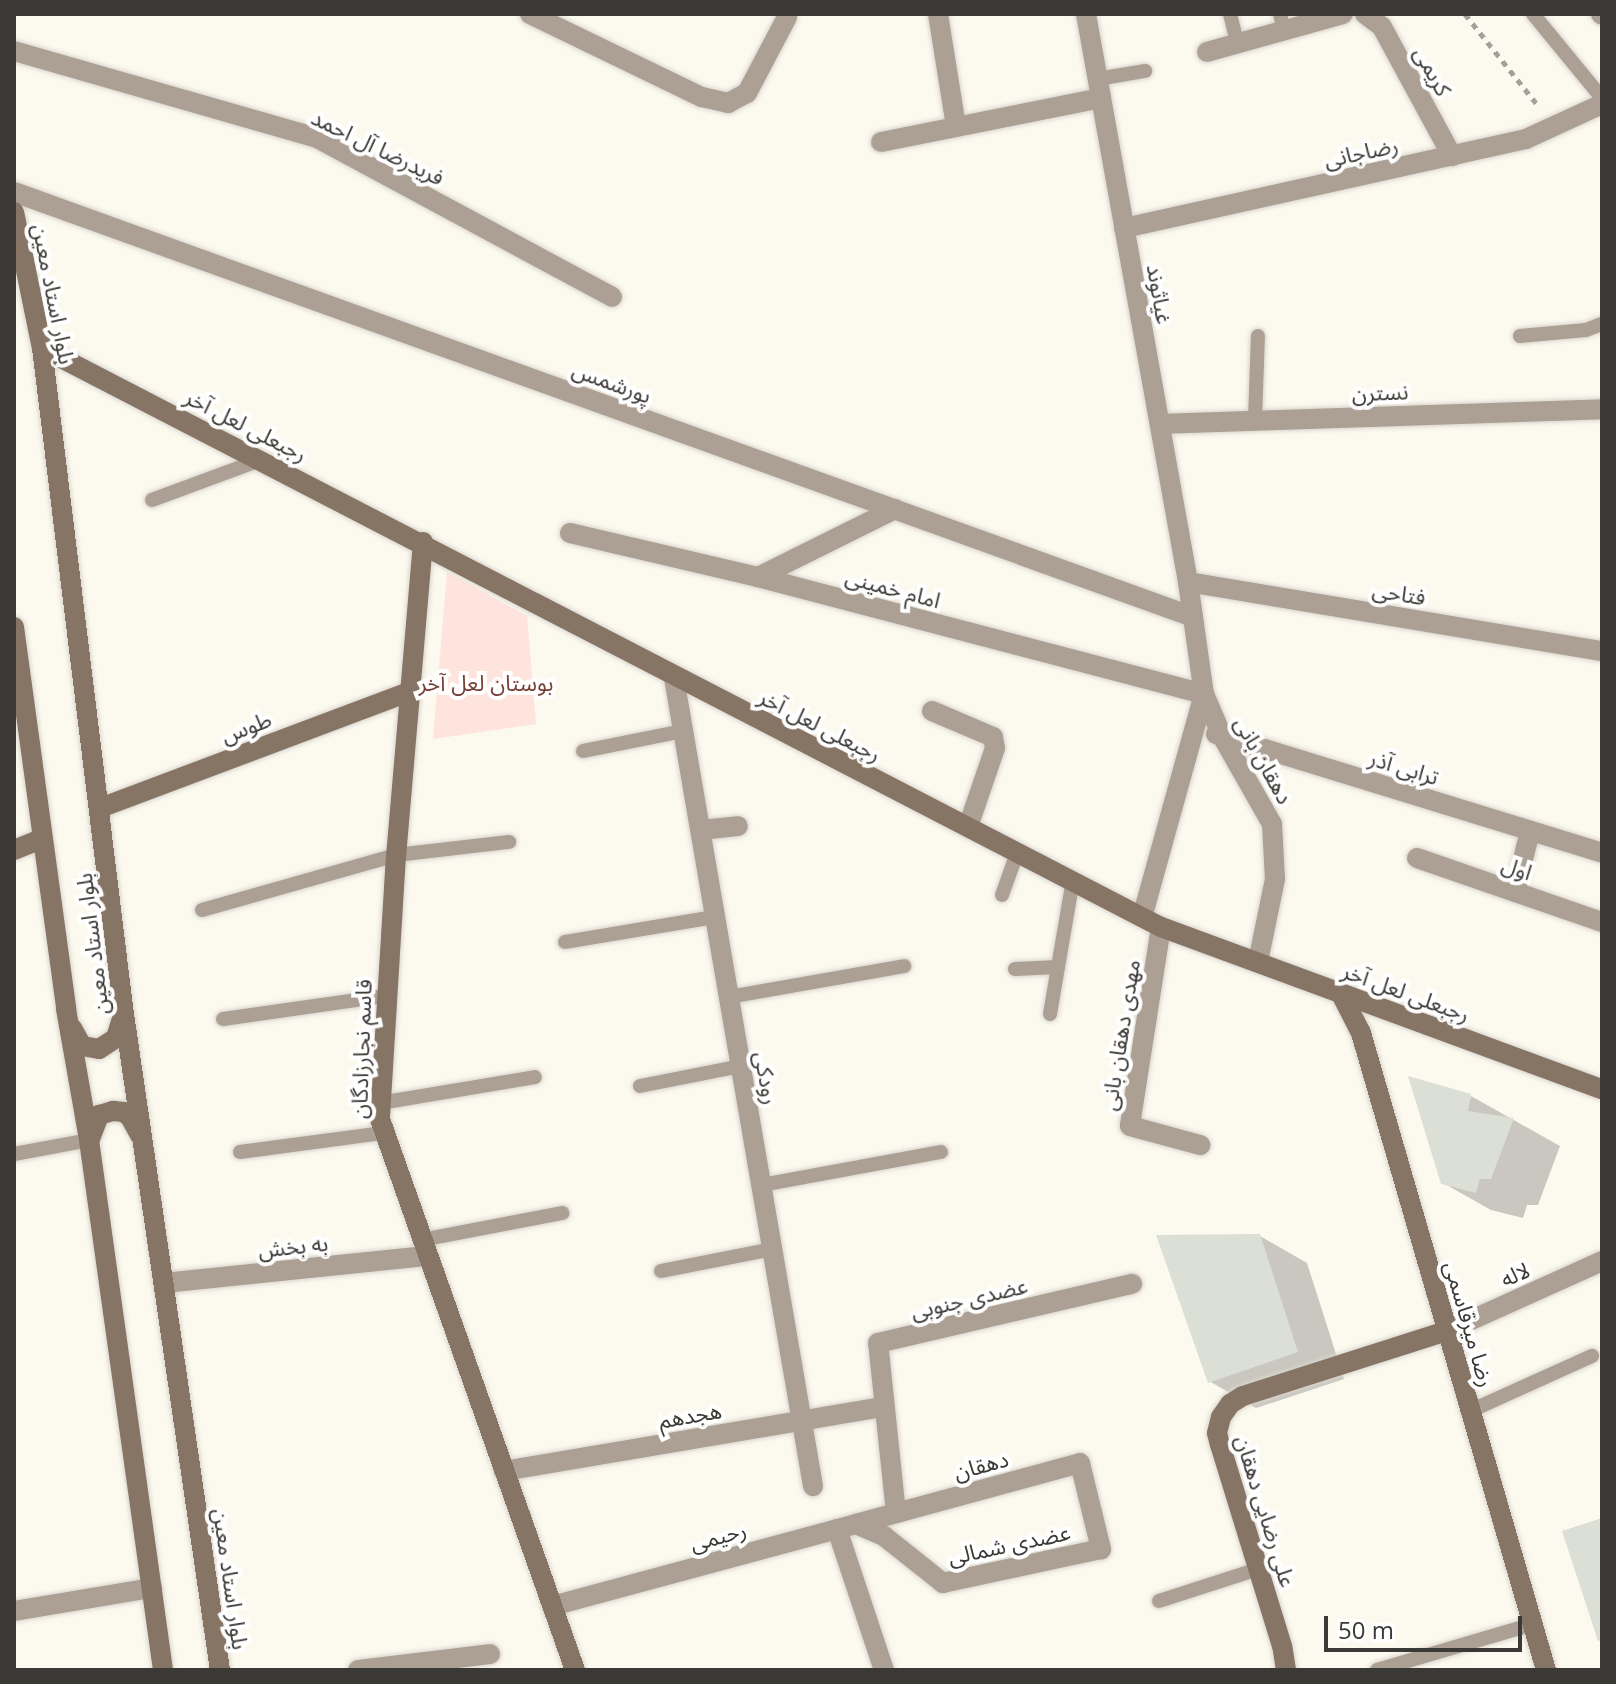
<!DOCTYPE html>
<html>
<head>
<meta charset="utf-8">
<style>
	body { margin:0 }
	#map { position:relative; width:1616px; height:1684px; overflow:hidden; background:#fcf9ef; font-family:"Open Sans","Noto Sans Arabic",sans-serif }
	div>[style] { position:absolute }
	.green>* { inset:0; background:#ffe3dd }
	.shadow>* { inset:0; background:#0003 }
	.building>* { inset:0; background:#dbdfd6 }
	.path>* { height:5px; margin-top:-2.5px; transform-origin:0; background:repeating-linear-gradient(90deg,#a3a19a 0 6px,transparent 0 12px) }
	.roads { filter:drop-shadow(0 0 2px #d9d6ce) drop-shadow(0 0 2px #d9d6ce) }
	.lane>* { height:14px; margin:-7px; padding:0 7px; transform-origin:7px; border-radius:7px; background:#ac9f94 }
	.street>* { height:20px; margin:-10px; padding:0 10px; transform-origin:10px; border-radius:10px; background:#ac9f94 }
	.secondary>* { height:20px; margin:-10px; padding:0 10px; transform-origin:10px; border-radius:10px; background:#867465 }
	span { translate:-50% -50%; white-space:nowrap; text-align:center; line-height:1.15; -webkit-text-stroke:8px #fff; paint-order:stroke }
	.street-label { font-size:22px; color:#3a3936 }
	.park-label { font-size:22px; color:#753f36 }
	.frame { position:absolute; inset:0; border:16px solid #3a3936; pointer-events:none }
	.scale { position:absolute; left:1324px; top:1616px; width:198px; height:36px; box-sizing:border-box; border:4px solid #3a3936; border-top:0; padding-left:10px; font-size:24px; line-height:28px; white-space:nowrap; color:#3a3936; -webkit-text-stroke:6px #fff; paint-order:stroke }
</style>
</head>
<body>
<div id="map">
	<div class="green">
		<div style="clip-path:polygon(447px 572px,527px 616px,536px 724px,433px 739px)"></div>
	</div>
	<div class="shadow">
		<div style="clip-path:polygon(1471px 1096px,1560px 1146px,1538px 1205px,1527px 1205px,1523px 1218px,1491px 1210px,1443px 1183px)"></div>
		<div style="clip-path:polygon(1260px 1236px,1307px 1263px,1344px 1379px,1256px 1408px,1209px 1381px)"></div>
	</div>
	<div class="building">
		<div style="clip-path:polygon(1408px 1076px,1471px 1094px,1468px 1111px,1514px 1118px,1491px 1179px,1480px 1179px,1476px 1193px,1441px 1184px)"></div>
		<div style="clip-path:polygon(1260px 1234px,1298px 1352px,1208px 1383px,1156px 1235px)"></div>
		<div style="clip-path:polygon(1602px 1518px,1602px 1640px,1598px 1641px,1562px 1531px)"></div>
	</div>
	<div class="path">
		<div style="left:1465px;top:14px;width:120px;rotate:51.4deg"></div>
	</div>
	<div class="roads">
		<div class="lane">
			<div style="left:1230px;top:14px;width:32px;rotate:76deg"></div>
			<div style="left:1280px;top:14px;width:18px;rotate:77deg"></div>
			<div style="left:1533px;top:14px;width:109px;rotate:50.6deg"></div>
			<div style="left:1097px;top:79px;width:49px;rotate:-9.5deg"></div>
			<div style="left:1520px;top:336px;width:66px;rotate:-5.2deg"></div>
			<div style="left:1586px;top:330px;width:17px;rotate:-21deg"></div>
			<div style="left:1255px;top:420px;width:84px;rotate:-88deg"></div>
			<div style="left:152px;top:500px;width:115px;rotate:-20.3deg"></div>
			<div style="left:583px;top:751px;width:102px;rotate:-11.3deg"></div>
			<div style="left:1002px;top:895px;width:45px;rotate:-70.3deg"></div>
			<div style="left:202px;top:910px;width:202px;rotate:-15.8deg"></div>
			<div style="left:396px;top:855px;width:114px;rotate:-6.6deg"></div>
			<div style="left:565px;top:942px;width:152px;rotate:-9.5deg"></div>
			<div style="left:1015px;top:969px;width:43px;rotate:-2.7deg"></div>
			<div style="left:729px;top:997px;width:178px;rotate:-10deg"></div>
			<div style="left:1050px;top:1014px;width:136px;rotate:-80.3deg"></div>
			<div style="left:223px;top:1019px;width:164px;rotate:-8.1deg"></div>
			<div style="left:640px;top:1086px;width:103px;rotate:-11.2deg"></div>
			<div style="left:380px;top:1103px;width:157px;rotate:-9.5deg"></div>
			<div style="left:240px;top:1152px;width:143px;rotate:-7.6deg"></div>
			<div style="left:14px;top:1154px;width:76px;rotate:-10.6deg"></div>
			<div style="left:761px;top:1185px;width:183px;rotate:-10.4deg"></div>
			<div style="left:421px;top:1240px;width:144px;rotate:-10.8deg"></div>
			<div style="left:661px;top:1271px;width:114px;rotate:-11.1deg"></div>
			<div style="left:1470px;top:1411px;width:134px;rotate:-24.3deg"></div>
			<div style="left:1159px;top:1601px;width:104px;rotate:-17.9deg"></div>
			<div style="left:1377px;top:1670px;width:163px;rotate:-16.4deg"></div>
		</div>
		<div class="street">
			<div style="left:530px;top:14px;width:191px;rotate:25.8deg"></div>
			<div style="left:702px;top:97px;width:27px;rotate:13deg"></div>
			<div style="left:728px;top:103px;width:21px;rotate:-28deg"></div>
			<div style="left:747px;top:93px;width:86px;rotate:-62.2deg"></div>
			<div style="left:938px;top:14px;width:114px;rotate:80.9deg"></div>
			<div style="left:1086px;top:14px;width:577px;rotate:79.82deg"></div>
			<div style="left:1188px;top:582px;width:113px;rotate:81.9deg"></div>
			<div style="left:1204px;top:694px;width:46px;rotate:66.8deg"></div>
			<div style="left:1222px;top:736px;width:101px;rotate:60.4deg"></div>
			<div style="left:1272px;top:824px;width:55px;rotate:86.9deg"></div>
			<div style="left:1275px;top:879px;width:85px;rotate:101.6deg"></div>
			<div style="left:1365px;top:14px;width:21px;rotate:37deg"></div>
			<div style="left:1382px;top:27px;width:147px;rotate:61.5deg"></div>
			<div style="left:1601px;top:14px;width:1px;rotate:45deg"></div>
			<div style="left:14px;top:51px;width:315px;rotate:16deg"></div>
			<div style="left:317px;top:138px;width:335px;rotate:28.3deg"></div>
			<div style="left:1207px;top:52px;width:141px;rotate:-15.6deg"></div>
			<div style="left:881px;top:142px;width:224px;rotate:-11.3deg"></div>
			<div style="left:14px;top:192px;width:1253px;rotate:19.82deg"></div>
			<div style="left:1124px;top:228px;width:412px;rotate:-12.5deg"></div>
			<div style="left:1526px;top:139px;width:84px;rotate:-24.7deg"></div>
			<div style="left:1160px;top:424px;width:442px;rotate:-1.9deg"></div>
			<div style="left:570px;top:533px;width:193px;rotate:13.2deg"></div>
			<div style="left:758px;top:577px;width:461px;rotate:14.7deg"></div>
			<div style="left:1204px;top:694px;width:231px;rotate:105.5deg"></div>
			<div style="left:758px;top:577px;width:153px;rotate:-26.4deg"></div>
			<div style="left:1188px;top:582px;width:420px;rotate:9.5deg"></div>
			<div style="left:674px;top:678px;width:820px;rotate:80.24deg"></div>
			<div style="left:932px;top:711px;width:66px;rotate:23.1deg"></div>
			<div style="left:993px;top:737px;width:11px;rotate:80deg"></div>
			<div style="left:995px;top:748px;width:83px;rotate:108.9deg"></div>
			<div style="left:1216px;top:734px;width:404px;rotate:17.1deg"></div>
			<div style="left:701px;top:830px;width:37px;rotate:-6deg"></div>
			<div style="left:1417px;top:858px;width:196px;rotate:19.1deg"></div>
			<div style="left:1515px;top:892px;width:63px;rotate:-76.2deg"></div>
			<div style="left:1161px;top:927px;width:201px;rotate:98.9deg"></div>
			<div style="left:1130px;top:1126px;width:73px;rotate:15.2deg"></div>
			<div style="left:164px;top:1283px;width:263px;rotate:-5.9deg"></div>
			<div style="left:1447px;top:1331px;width:170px;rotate:-24.3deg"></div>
			<div style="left:504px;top:1471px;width:385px;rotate:-9.6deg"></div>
			<div style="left:896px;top:1513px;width:171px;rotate:-96deg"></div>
			<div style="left:878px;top:1343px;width:261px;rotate:-13.1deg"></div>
			<div style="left:837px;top:1529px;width:149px;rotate:71.6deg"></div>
			<div style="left:552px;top:1606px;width:315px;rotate:-15.1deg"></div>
			<div style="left:856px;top:1524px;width:232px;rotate:-15.2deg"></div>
			<div style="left:1080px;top:1463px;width:89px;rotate:76.3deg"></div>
			<div style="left:1101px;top:1549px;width:162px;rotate:167.9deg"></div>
			<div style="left:943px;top:1583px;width:75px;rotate:-141.5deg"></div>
			<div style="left:884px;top:1536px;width:30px;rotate:-157deg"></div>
			<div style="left:14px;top:1611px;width:140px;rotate:-9.5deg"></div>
			<div style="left:358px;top:1670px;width:133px;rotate:-6.9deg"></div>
		</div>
		<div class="secondary">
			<div style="left:14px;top:212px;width:139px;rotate:78.4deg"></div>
			<div style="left:42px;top:348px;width:664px;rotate:82.99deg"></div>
			<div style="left:123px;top:1007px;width:670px;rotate:81.68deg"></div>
			<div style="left:42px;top:348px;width:1260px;rotate:27.36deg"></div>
			<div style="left:1161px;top:927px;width:470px;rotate:20.2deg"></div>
			<div style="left:423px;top:542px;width:314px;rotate:94.9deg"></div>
			<div style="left:396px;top:855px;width:264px;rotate:93.5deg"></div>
			<div style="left:380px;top:1119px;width:584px;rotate:70.51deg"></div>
			<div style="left:14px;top:627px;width:386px;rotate:82.2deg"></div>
			<div style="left:66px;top:1009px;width:133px;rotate:80deg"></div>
			<div style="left:89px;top:1140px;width:535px;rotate:82.05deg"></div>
			<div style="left:100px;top:808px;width:329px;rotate:-20.6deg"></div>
			<div style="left:14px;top:850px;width:31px;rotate:-22deg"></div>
			<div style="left:1341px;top:994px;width:44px;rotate:62.9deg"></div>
			<div style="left:1361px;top:1033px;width:663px;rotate:73.81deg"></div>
			<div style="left:72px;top:1028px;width:21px;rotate:61deg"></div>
			<div style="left:82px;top:1046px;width:17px;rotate:10deg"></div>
			<div style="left:99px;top:1049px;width:20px;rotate:-33deg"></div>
			<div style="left:116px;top:1038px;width:21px;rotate:-73deg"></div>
			<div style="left:90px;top:1139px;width:26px;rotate:-69deg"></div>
			<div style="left:99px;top:1115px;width:15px;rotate:-16deg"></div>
			<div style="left:113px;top:1111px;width:11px;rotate:5deg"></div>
			<div style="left:124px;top:1112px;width:8px;rotate:40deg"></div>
			<div style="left:130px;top:1117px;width:21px;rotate:61deg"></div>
			<div style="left:1286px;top:1670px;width:24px;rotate:-99deg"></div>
			<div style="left:1282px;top:1646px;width:210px;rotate:-107.1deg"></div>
			<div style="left:1220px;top:1445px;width:12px;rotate:-104deg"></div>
			<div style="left:1217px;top:1433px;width:16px;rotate:-76deg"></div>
			<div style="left:1221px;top:1417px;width:16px;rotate:-55deg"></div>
			<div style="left:1230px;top:1404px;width:15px;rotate:-32deg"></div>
			<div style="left:1243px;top:1396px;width:214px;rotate:-17.7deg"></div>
		</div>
	</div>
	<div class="street-label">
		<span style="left:1433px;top:71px;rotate:61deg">کریمی</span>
		<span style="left:378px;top:147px;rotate:26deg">فریدرضا آل احمد</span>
		<span style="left:1361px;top:152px;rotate:-12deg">رضاجانی</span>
		<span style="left:54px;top:294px;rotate:79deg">بلوار استاد معین</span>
		<span style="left:1160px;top:294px;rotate:80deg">غیاثوند</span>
		<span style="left:612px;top:382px;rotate:20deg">پورشمس</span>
		<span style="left:1380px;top:392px;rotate:-2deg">نسترن</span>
		<span style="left:246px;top:425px;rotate:27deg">رجبعلی لعل آخر</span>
		<span style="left:893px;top:588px;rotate:15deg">امام خمینی</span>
		<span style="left:1399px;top:593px;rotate:9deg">فتاحی</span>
		<span style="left:820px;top:725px;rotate:27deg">رجبعلی لعل آخر</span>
		<span style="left:246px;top:727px;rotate:-21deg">طوس</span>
		<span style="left:1264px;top:760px;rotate:61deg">دهقان بانی</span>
		<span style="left:1404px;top:767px;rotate:17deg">ترابی آذر</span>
		<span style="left:1517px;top:868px;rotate:19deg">اول</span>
		<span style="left:92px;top:944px;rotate:-97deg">بلوار استاد معین</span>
		<span style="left:1406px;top:992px;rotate:20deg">رجبعلی لعل آخر</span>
		<span style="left:1120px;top:1035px;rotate:-81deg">مهدی دهقان بانی</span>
		<span style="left:361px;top:1049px;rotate:-88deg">قاسم نجارزادگان</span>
		<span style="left:767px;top:1078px;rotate:80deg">رودکی</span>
		<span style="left:293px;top:1246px;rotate:-6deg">به بخش</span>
		<span style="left:1515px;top:1274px;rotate:-24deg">لاله</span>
		<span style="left:969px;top:1298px;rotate:-13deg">عضدی جنوبی</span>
		<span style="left:1470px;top:1324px;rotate:74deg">رضا میرقاسمی</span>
		<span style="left:690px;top:1415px;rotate:-10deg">هجدهم</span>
		<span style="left:981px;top:1465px;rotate:-15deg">دهقان</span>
		<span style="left:1266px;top:1511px;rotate:73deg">علی رضایی دهقان</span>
		<span style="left:718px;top:1536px;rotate:-15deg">رحیمی</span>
		<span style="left:1009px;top:1544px;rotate:-12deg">عضدی شمالی</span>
		<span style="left:231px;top:1579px;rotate:82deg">بلوار استاد معین</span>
	</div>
	<div class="park-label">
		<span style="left:486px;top:683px">بوستان لعل آخر</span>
	</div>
	<div class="frame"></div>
	<div class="scale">50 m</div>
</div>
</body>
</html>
